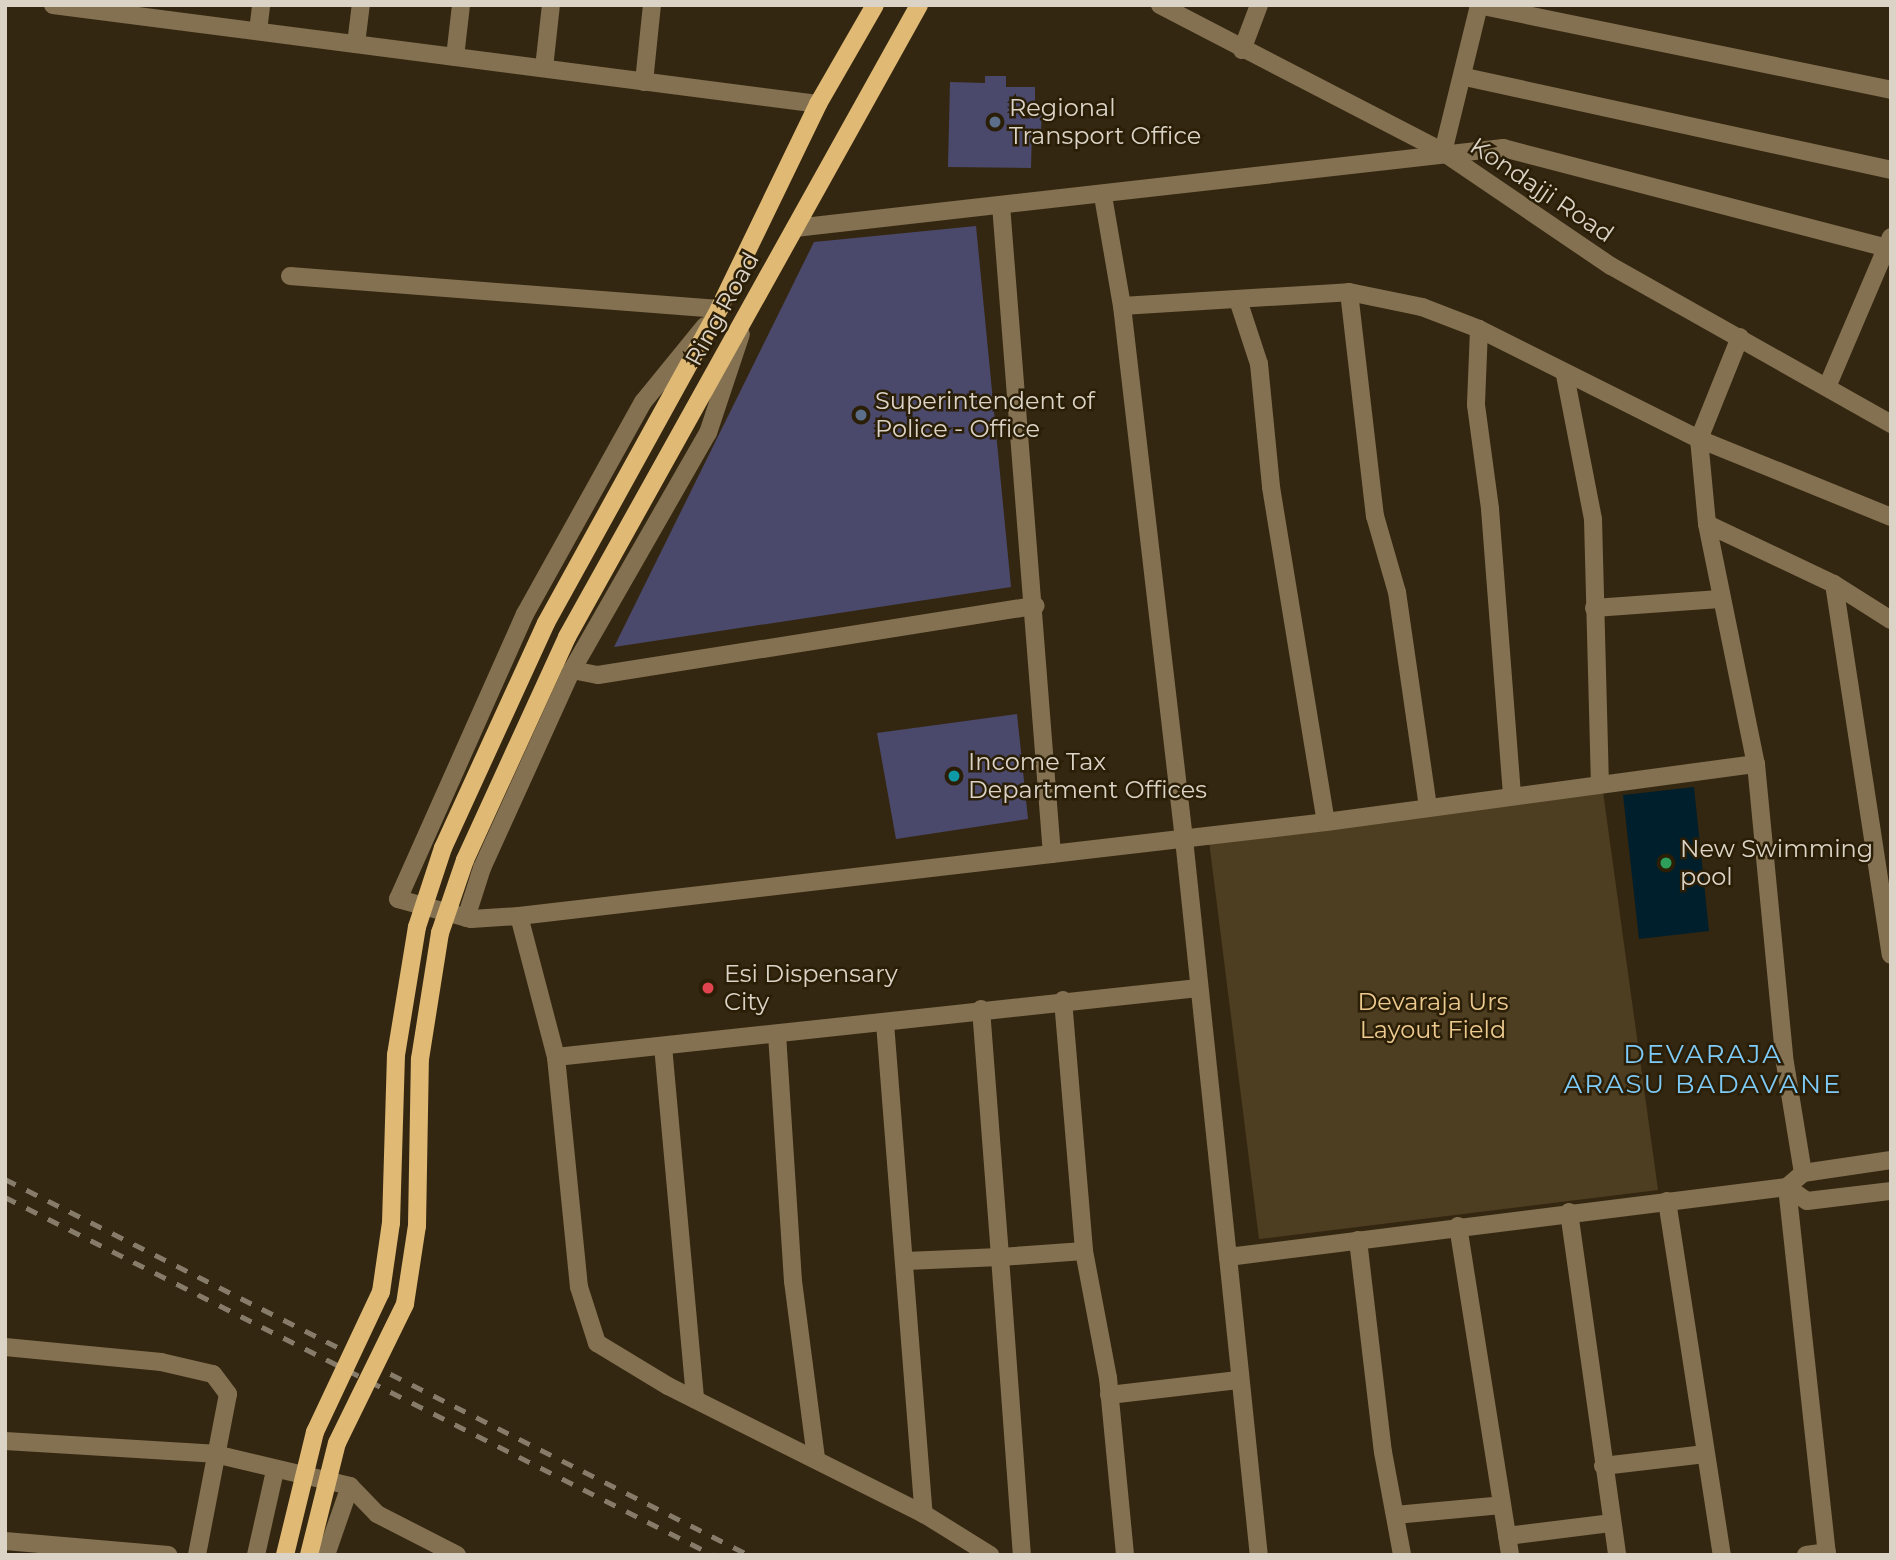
<!DOCTYPE html>
<html>
<head>
<meta charset="utf-8">
<style>
	body { margin:0 }
	#map { position:relative; width:1896px; height:1560px; overflow:hidden; background:#342711; font-family:Montserrat,sans-serif }
	div>[style] { position:absolute }
	.green>* { inset:0; background:#4e3e21 }
	.water>* { inset:0; background:#001f2c }
	.building>* { inset:0; background:#4b496b }
	.minor>* { height:18px; margin:-9px; padding:0 9px; transform-origin:9px; border-radius:9px; background:#847151 }
	.major>* { height:18px; margin:-9px; padding:0 9px; transform-origin:9px; border-radius:9px; background:#e0b974 }
	.rail>* { height:5px; margin-top:-2.5px; transform-origin:0; background:repeating-linear-gradient(90deg,#877c6a 0 12px,transparent 0 24px) }
	.major-bridge>* { height:18px; margin:-9px; padding:0 9px; transform-origin:9px; border-radius:9px; background:#e0b974 }
	.dots>* { width:19px; height:19px; translate:-50% -50%; box-sizing:border-box; border:4px solid #2a1e07; border-radius:50% }
	span { translate:-50% -50%; white-space:nowrap; text-align:center; line-height:1.15; -webkit-text-stroke:5px #2a1e07; paint-order:stroke }
	.poi-label { font-size:24px; color:#dbd3c6 }
	.left { translate:0 -50%; text-align:left }
	.street-label { font-size:24px; color:#dbd3c6 }
	.park-label { font-size:24px; color:#ecc98e }
	.neighbourhood-label { font-size:26px; color:#7ecbf8; letter-spacing:2px }
	.frame { position:absolute; inset:0; border:7px solid #dbd3c6; pointer-events:none }
</style>
</head>
<body>
<div id="map">
	<div class="green">
		<div style="clip-path:polygon(1603px 792px,1658px 1190px,1259px 1239px,1209px 841px)"></div>
	</div>
	<div class="water">
		<div style="clip-path:polygon(1694px 787px,1709px 931px,1639px 939px,1623px 795px)"></div>
	</div>
	<div class="building">
		<div style="clip-path:polygon(985px 76px,1006px 76px,1006px 87px,1035px 87px,1035px 114px,1042px 114px,1041px 130px,1032px 130px,1031px 168px,948px 167px,950px 82px,985px 83px)"></div>
		<div style="clip-path:polygon(976px 226px,1011px 587px,614px 647px,814px 242px)"></div>
		<div style="clip-path:polygon(1017px 714px,1028px 819px,896px 839px,877px 733px)"></div>
	</div>
	<div class="minor">
		<div style="left:53px;top:5px;width:771px;rotate:7.37deg"></div>
		<div style="left:1160px;top:5px;width:319px;rotate:27.4deg"></div>
		<div style="left:1443px;top:152px;width:203px;rotate:34.2deg"></div>
		<div style="left:1611px;top:266px;width:322px;rotate:29.4deg"></div>
		<div style="left:1478px;top:5px;width:422px;rotate:11.6deg"></div>
		<div style="left:258px;top:31px;width:26px;rotate:-83deg"></div>
		<div style="left:356px;top:44px;width:39px;rotate:-83deg"></div>
		<div style="left:1242px;top:50px;width:48px;rotate:-69.3deg"></div>
		<div style="left:455px;top:57px;width:52px;rotate:-83.4deg"></div>
		<div style="left:544px;top:68px;width:63px;rotate:-83.7deg"></div>
		<div style="left:1465px;top:77px;width:436px;rotate:12.3deg"></div>
		<div style="left:644px;top:82px;width:77px;rotate:-84.1deg"></div>
		<div style="left:1443px;top:152px;width:151px;rotate:-76.2deg"></div>
		<div style="left:1103px;top:196px;width:112px;rotate:80.2deg"></div>
		<div style="left:1122px;top:306px;width:537px;rotate:83.37deg"></div>
		<div style="left:1184px;top:839px;width:420px;rotate:84deg"></div>
		<div style="left:1228px;top:1257px;width:563px;rotate:-7.14deg"></div>
		<div style="left:1787px;top:1187px;width:24px;rotate:35deg"></div>
		<div style="left:1807px;top:1201px;width:85px;rotate:-6.8deg"></div>
		<div style="left:1001px;top:205px;width:651px;rotate:85.51deg"></div>
		<div style="left:795px;top:228px;width:713px;rotate:-6.45deg"></div>
		<div style="left:1503px;top:148px;width:401px;rotate:14.6deg"></div>
		<div style="left:290px;top:276px;width:430px;rotate:4.4deg"></div>
		<div style="left:1349px;top:292px;width:226px;rotate:83.4deg"></div>
		<div style="left:1375px;top:516px;width:79px;rotate:73.9deg"></div>
		<div style="left:1397px;top:592px;width:217px;rotate:81.8deg"></div>
		<div style="left:1238px;top:300px;width:67px;rotate:71.8deg"></div>
		<div style="left:1259px;top:364px;width:124px;rotate:84.4deg"></div>
		<div style="left:1271px;top:487px;width:339px;rotate:80.7deg"></div>
		<div style="left:1122px;top:306px;width:227px;rotate:-3.5deg"></div>
		<div style="left:1349px;top:292px;width:75px;rotate:11.6deg"></div>
		<div style="left:1422px;top:307px;width:61px;rotate:21.1deg"></div>
		<div style="left:1479px;top:329px;width:246px;rotate:26.6deg"></div>
		<div style="left:1699px;top:439px;width:207px;rotate:22.1deg"></div>
		<div style="left:705px;top:326px;width:98px;rotate:129.2deg"></div>
		<div style="left:643px;top:402px;width:243px;rotate:119.1deg"></div>
		<div style="left:525px;top:614px;width:312px;rotate:114deg"></div>
		<div style="left:398px;top:899px;width:76px;rotate:15.3deg"></div>
		<div style="left:471px;top:919px;width:48px;rotate:-3.6deg"></div>
		<div style="left:519px;top:916px;width:146px;rotate:75.3deg"></div>
		<div style="left:556px;top:1057px;width:231px;rotate:84.3deg"></div>
		<div style="left:579px;top:1287px;width:59px;rotate:72.2deg"></div>
		<div style="left:597px;top:1343px;width:83px;rotate:31.2deg"></div>
		<div style="left:668px;top:1386px;width:286px;rotate:26.6deg"></div>
		<div style="left:924px;top:1514px;width:78px;rotate:31.8deg"></div>
		<div style="left:1479px;top:329px;width:76px;rotate:92.3deg"></div>
		<div style="left:1476px;top:405px;width:105px;rotate:82.3deg"></div>
		<div style="left:1490px;top:509px;width:288px;rotate:85.6deg"></div>
		<div style="left:1740px;top:337px;width:110px;rotate:111.9deg"></div>
		<div style="left:1699px;top:439px;width:85px;rotate:84.6deg"></div>
		<div style="left:1707px;top:524px;width:245px;rotate:78.5deg"></div>
		<div style="left:1565px;top:375px;width:147px;rotate:79deg"></div>
		<div style="left:1593px;top:519px;width:264px;rotate:88.5deg"></div>
		<div style="left:1827px;top:387px;width:163px;rotate:-66.9deg"></div>
		<div style="left:1707px;top:524px;width:140px;rotate:25.3deg"></div>
		<div style="left:1834px;top:584px;width:67px;rotate:32.3deg"></div>
		<div style="left:1834px;top:584px;width:375px;rotate:81.3deg"></div>
		<div style="left:1594px;top:608px;width:126px;rotate:-4.1deg"></div>
		<div style="left:572px;top:670px;width:26px;rotate:11deg"></div>
		<div style="left:598px;top:675px;width:443px;rotate:-9deg"></div>
		<div style="left:519px;top:916px;width:812px;rotate:-6.64deg"></div>
		<div style="left:1326px;top:822px;width:434px;rotate:-7.7deg"></div>
		<div style="left:1756px;top:764px;width:294px;rotate:84.5deg"></div>
		<div style="left:1784px;top:1057px;width:118px;rotate:80.7deg"></div>
		<div style="left:466px;top:918px;width:52px;rotate:-72.3deg"></div>
		<div style="left:482px;top:868px;width:217px;rotate:-65.6deg"></div>
		<div style="left:572px;top:670px;width:273px;rotate:-60.2deg"></div>
		<div style="left:708px;top:433px;width:104px;rotate:-71.6deg"></div>
		<div style="left:1063px;top:1000px;width:252px;rotate:85.2deg"></div>
		<div style="left:981px;top:1009px;width:249px;rotate:85.6deg"></div>
		<div style="left:1000px;top:1257px;width:84px;rotate:-4.1deg"></div>
		<div style="left:1084px;top:1251px;width:129px;rotate:79.3deg"></div>
		<div style="left:1108px;top:1378px;width:178px;rotate:84.5deg"></div>
		<div style="left:885px;top:1023px;width:493px;rotate:85.5deg"></div>
		<div style="left:777px;top:1034px;width:248px;rotate:86.3deg"></div>
		<div style="left:793px;top:1281px;width:179px;rotate:82.6deg"></div>
		<div style="left:663px;top:1046px;width:355px;rotate:84.8deg"></div>
		<div style="left:556px;top:1057px;width:646px;rotate:-6.13deg"></div>
		<div style="left:1667px;top:1201px;width:358px;rotate:81.2deg"></div>
		<div style="left:1569px;top:1212px;width:346px;rotate:82deg"></div>
		<div style="left:1458px;top:1226px;width:333px;rotate:81deg"></div>
		<div style="left:1358px;top:1240px;width:213px;rotate:83.3deg"></div>
		<div style="left:1383px;top:1452px;width:105px;rotate:79.5deg"></div>
		<div style="left:1228px;top:1257px;width:300px;rotate:84.1deg"></div>
		<div style="left:906px;top:1261px;width:94px;rotate:-2.4deg"></div>
		<div style="left:1000px;top:1257px;width:299px;rotate:85.8deg"></div>
		<div style="left:5px;top:1347px;width:157px;rotate:5.5deg"></div>
		<div style="left:161px;top:1362px;width:53px;rotate:13deg"></div>
		<div style="left:213px;top:1374px;width:25px;rotate:53deg"></div>
		<div style="left:228px;top:1394px;width:164px;rotate:100.9deg"></div>
		<div style="left:1109px;top:1395px;width:130px;rotate:-6.6deg"></div>
		<div style="left:5px;top:1441px;width:210px;rotate:3.5deg"></div>
		<div style="left:215px;top:1454px;width:139px;rotate:13.3deg"></div>
		<div style="left:350px;top:1486px;width:39px;rotate:46deg"></div>
		<div style="left:377px;top:1514px;width:90px;rotate:27.1deg"></div>
		<div style="left:1603px;top:1466px;width:103px;rotate:-6.7deg"></div>
		<div style="left:1395px;top:1515px;width:107px;rotate:-5.3deg"></div>
		<div style="left:1507px;top:1536px;width:106px;rotate:-7.1deg"></div>
		<div style="left:5px;top:1541px;width:164px;rotate:4.9deg"></div>
		<div style="left:256px;top:1555px;width:86px;rotate:-77.3deg"></div>
		<div style="left:326px;top:1555px;width:73px;rotate:-70.8deg"></div>
		<div style="left:1806px;top:1555px;width:21px;rotate:-8deg"></div>
		<div style="left:1827px;top:1555px;width:370px;rotate:-96.2deg"></div>
		<div style="left:1787px;top:1187px;width:21px;rotate:-41deg"></div>
		<div style="left:1803px;top:1173px;width:89px;rotate:-8.4deg"></div>
	</div>
	<div class="major">
		<div style="left:546px;top:623px;width:359px;rotate:-61.1deg"></div>
		<div style="left:719px;top:309px;width:228px;rotate:-64.2deg"></div>
		<div style="left:818px;top:104px;width:114px;rotate:-60.1deg"></div>
		<div style="left:567px;top:637px;width:723px;rotate:-60.88deg"></div>
	</div>
	<div class="rail">
		<div style="left:5px;top:1179px;width:834px;rotate:26.81deg"></div>
		<div style="left:5px;top:1197px;width:793px;rotate:26.82deg"></div>
	</div>
	<div class="major-bridge">
		<div style="left:285px;top:1555px;width:127px;rotate:-76.3deg"></div>
		<div style="left:315px;top:1432px;width:155px;rotate:-64.8deg"></div>
		<div style="left:381px;top:1292px;width:70px;rotate:-81.8deg"></div>
		<div style="left:391px;top:1223px;width:168px;rotate:-88.3deg"></div>
		<div style="left:396px;top:1055px;width:130px;rotate:-80.7deg"></div>
		<div style="left:417px;top:927px;width:83px;rotate:-71.8deg"></div>
		<div style="left:443px;top:848px;width:247px;rotate:-65.4deg"></div>
		<div style="left:309px;top:1555px;width:115px;rotate:-76deg"></div>
		<div style="left:337px;top:1443px;width:155px;rotate:-63.9deg"></div>
		<div style="left:405px;top:1304px;width:79px;rotate:-81.3deg"></div>
		<div style="left:417px;top:1226px;width:167px;rotate:-89deg"></div>
		<div style="left:420px;top:1059px;width:128px;rotate:-81deg"></div>
		<div style="left:440px;top:933px;width:77px;rotate:-71.1deg"></div>
		<div style="left:465px;top:860px;width:245px;rotate:-65.4deg"></div>
	</div>
	<div class="dots">
		<div style="left:995px;top:122px;background:#5c6f8a"></div>
		<div style="left:861px;top:415px;background:#5c6f8a"></div>
		<div style="left:954px;top:776px;background:#0f9aa8"></div>
		<div style="left:1666px;top:863px;background:#2e9e5b"></div>
		<div style="left:708px;top:988px;background:#e0444e"></div>
	</div>
	<div class="poi-label">
		<span class="left" style="left:1009px;top:122px">Regional<br>Transport Office</span>
		<span class="left" style="left:875px;top:415px">Superintendent of<br>Police - Office</span>
		<span class="left" style="left:968px;top:776px">Income Tax<br>Department Offices</span>
		<span class="left" style="left:1680px;top:863px">New Swimming<br>pool</span>
		<span class="left" style="left:724px;top:988px">Esi Dispensary<br>City</span>
	</div>
	<div class="street-label">
		<span style="left:1542px;top:190px;rotate:34deg">Kondajji Road</span>
		<span style="left:722px;top:309px;rotate:-61deg">Ring Road</span>
	</div>
	<div class="park-label">
		<span style="left:1433px;top:1016px">Devaraja Urs<br>Layout Field</span>
	</div>
	<div class="neighbourhood-label">
		<span style="left:1703px;top:1070px">DEVARAJA<br>ARASU BADAVANE</span>
	</div>
	<div class="frame"></div>
</div>
</body>
</html>
